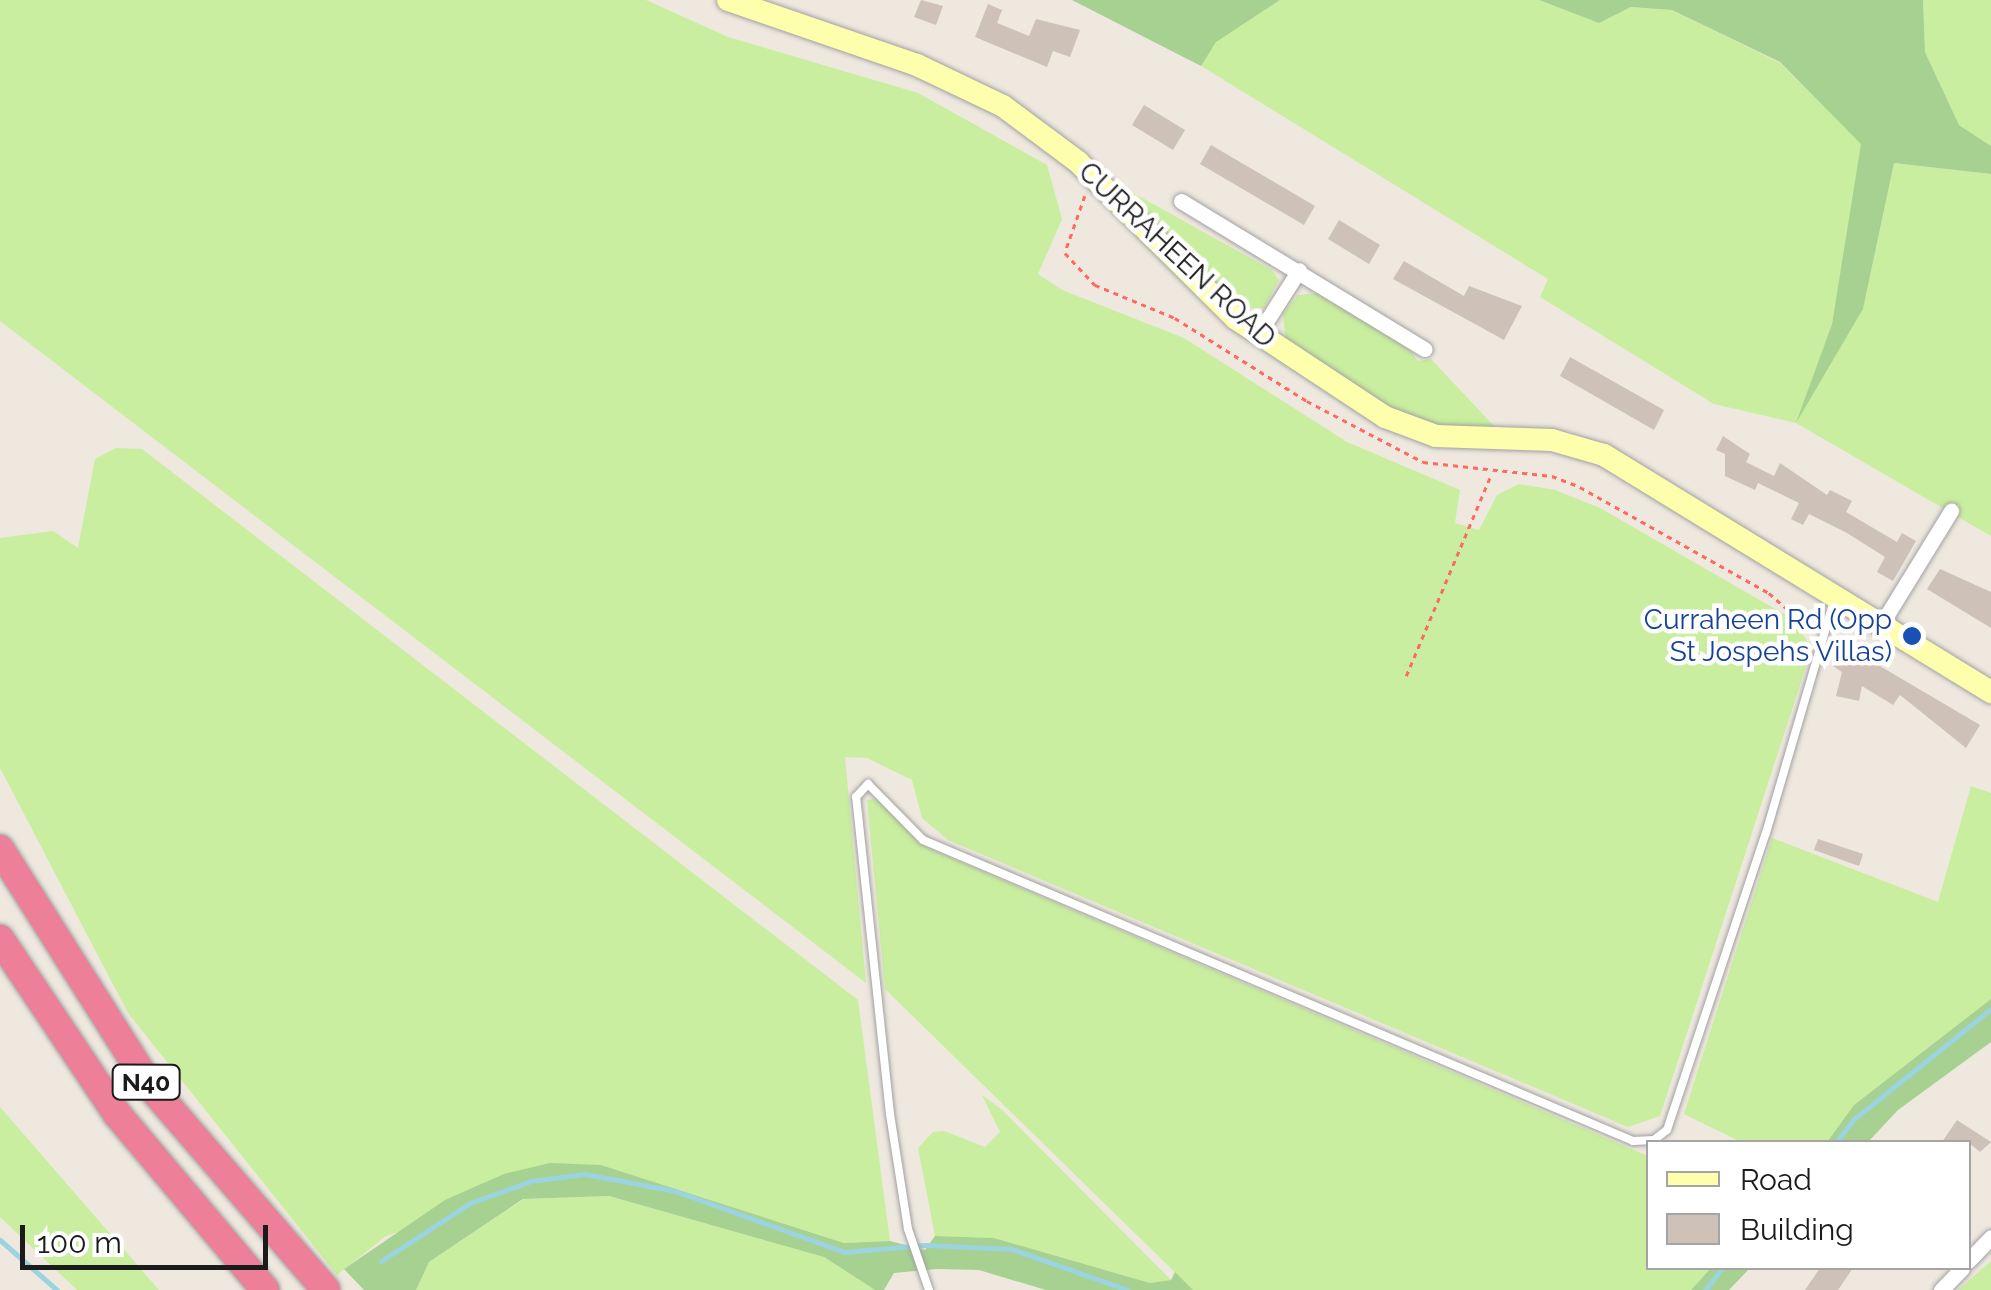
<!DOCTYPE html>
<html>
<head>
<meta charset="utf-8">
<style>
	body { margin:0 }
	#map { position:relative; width:1991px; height:1290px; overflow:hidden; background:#eee8df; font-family:Raleway,sans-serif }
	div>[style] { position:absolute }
	.grass>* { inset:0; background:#c9ee9f }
	.forest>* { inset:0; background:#a6d190 }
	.stream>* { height:5px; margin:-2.5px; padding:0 2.5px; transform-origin:2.5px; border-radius:2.5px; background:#9bd3e0 }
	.building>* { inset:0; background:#cec1b8 }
	.path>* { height:2.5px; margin-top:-1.25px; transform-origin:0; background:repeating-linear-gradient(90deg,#ff695f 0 5px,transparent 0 10px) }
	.roads { filter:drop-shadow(0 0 2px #a2a2a2) drop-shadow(0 0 2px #a2a2a2) }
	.lane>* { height:8px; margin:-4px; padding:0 4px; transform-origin:4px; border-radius:4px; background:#fff }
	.street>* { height:15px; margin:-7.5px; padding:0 7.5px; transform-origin:7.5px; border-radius:7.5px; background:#fff }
	.secondary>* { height:22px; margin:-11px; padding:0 11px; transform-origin:11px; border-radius:11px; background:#feffac }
	.highway>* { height:28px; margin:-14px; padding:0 14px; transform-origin:14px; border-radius:14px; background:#ed7f98 }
	.dots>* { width:28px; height:28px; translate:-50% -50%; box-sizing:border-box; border:5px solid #fff; border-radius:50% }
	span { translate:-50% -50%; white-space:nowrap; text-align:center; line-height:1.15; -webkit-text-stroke:9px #fff; paint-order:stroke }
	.shield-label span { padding:2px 8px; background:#fff; border:2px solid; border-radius:8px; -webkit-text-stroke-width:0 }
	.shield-label { font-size:25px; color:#1b1b1b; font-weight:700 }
	.street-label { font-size:28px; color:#1b1b1b }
	.transit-label { font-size:28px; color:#164399 }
	.right { translate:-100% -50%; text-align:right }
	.legend { position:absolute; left:1646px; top:1140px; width:325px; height:130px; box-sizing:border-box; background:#fff; border:2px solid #a4a4a4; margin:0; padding:12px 18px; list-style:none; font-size:30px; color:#1b1b1b }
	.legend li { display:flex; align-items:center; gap:20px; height:50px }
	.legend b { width:50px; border:2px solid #a4a4a4 }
	.scale { position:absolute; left:20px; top:1225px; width:248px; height:45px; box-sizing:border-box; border:5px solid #1b1b1b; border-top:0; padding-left:12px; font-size:30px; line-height:35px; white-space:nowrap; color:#1b1b1b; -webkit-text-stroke:8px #fff; paint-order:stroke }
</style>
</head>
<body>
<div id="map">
	<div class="grass">
		<div style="clip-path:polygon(646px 0,728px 37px,918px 93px,1047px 165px,1062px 219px,1038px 274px,1062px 290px,1184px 338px,1347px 442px,1460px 490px,1455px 523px,1479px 530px,1497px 495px,1519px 484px,1555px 490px,1600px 508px,1791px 618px,1812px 648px,1660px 1116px,1628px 1127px,948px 840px,922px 818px,912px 780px,867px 758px,845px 757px,866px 983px,0 321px,0 0)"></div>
		<div style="clip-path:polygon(1280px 0,1539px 0,1599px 23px,1631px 7px,1672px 10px,1780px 63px,1862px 144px,1832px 324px,1799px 417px,1863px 309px,1894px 163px,1991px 174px,1991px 536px,1796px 423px,1714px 404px,1540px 297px,1548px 279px,1201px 66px,1215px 42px)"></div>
		<div style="clip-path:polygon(1923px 0,1991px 0,1991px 146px,1959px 125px,1925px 52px)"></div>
		<div style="clip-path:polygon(1108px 179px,1272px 270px,1279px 280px,1264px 308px,1236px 309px)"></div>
		<div style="clip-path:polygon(1318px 293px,1406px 344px,1418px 361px,1431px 359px,1495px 427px,1435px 428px,1400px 417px,1286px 346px,1283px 314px,1298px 295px)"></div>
		<div style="clip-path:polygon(116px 448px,142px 449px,858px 1000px,890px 1241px,844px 1243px,601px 1165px,386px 1236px,337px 1275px,128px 1013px,0 768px,0 538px,53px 531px,78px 548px,95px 459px)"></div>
		<div style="clip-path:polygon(1971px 786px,1991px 793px,1991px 999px,1854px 1105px,1827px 1142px,1741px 1142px,1684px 1114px,1772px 838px,1938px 902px)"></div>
		<div style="clip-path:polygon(876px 799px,935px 851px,1648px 1156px,1648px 1268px,1711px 1268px,1691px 1290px,1193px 1290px,885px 989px,867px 800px)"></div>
		<div style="clip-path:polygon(982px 1095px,1001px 1109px,1171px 1280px,1150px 1283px,994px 1238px,935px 1236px,918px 1148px,933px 1132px,944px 1131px,985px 1147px,1000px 1132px)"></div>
		<div style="clip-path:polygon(0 1107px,159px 1290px,77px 1290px,0 1217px)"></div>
		<div style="clip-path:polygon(609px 1196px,824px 1257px,875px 1290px,416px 1290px,429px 1262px,524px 1199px)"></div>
		<div style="clip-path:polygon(1991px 1261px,1991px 1290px,1958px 1290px)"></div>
	</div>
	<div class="forest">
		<div style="clip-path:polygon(1072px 0,1280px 0,1216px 42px,1201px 66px)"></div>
		<div style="clip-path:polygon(1539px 0,1923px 0,1925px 52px,1959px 125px,1991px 146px,1991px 174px,1894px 163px,1863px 309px,1796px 423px,1832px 324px,1861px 144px,1780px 62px,1672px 10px,1631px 7px,1599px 23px)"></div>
		<div style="clip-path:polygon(1991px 999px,1991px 1042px,1898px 1110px,1868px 1142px,1827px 1142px,1854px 1105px)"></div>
		<div style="clip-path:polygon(550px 1163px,601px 1165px,844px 1243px,890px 1241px,925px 1250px,935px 1236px,994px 1238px,1150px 1283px,1171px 1280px,1175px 1272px,1193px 1290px,1046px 1290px,979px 1270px,937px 1269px,894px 1273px,884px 1290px,875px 1290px,824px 1257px,609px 1196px,523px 1199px,429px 1262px,416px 1290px,364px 1290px,344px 1269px,445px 1200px,504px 1174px)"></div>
		<div style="clip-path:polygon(1711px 1268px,1750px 1268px,1729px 1290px,1691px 1290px)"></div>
	</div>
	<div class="stream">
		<div style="left:1836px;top:1142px;width:29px;rotate:-52deg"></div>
		<div style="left:1854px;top:1119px;width:176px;rotate:-38.8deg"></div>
		<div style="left:0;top:1240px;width:76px;rotate:41.3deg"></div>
		<div style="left:381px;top:1261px;width:106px;rotate:-33.1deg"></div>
		<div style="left:470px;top:1203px;width:65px;rotate:-19.8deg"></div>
		<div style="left:531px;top:1181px;width:54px;rotate:-7.4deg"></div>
		<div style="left:585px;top:1174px;width:92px;rotate:10.7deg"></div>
		<div style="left:675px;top:1191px;width:180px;rotate:19.8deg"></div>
		<div style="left:844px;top:1252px;width:82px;rotate:-4.9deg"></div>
		<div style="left:926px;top:1245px;width:86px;rotate:2.7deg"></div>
		<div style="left:1012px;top:1249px;width:123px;rotate:19.5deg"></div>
		<div style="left:1705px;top:1290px;width:28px;rotate:-52deg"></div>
	</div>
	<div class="building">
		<div style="clip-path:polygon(921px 0,943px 6px,936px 25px,914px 17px)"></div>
		<div style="clip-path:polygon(988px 4px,1002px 10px,997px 23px,1029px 36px,1036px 19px,1080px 30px,1070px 57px,1053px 51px,1047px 67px,975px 37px)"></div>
		<div style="clip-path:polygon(1144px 105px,1185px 130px,1173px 150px,1132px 125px)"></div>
		<div style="clip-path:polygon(1211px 145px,1315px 206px,1304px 225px,1200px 164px)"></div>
		<div style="clip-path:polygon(1339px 220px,1380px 245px,1369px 264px,1328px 239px)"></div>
		<div style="clip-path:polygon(1404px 261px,1464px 296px,1469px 286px,1522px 306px,1504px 340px,1393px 279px)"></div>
		<div style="clip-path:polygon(1570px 357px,1664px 410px,1654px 430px,1560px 376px)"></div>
		<div style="clip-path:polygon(1723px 436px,1750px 454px,1746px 462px,1774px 476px,1780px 463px,1827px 495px,1830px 490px,1852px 501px,1846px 512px,1897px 542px,1902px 533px,1916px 541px,1893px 581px,1877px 572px,1885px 557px,1847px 533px,1809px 514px,1803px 525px,1791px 519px,1799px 503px,1758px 483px,1755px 490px,1725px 476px,1725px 454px,1716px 450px)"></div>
		<div style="clip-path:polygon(1940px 569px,1991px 592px,1991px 628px,1927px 589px)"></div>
		<div style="clip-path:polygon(1846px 646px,1980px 725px,1966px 748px,1900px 695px,1893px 705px,1862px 686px,1859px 701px,1836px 696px,1842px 672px,1833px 666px)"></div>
		<div style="clip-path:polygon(1818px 839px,1863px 854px,1859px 866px,1814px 850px)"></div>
		<div style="clip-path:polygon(1957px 1120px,1991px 1142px,1980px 1152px,1968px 1142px,1942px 1142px)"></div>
		<div style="clip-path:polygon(1820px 1268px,1853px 1268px,1838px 1290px,1805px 1290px)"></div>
	</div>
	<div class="path">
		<div style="left:1085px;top:196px;width:60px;rotate:109.3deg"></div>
		<div style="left:1065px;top:253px;width:44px;rotate:46.8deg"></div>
		<div style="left:1095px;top:285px;width:87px;rotate:22.4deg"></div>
		<div style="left:1175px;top:318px;width:156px;rotate:32.2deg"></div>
		<div style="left:1307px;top:401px;width:131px;rotate:27.7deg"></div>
		<div style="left:1423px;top:462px;width:130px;rotate:6.2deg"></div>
		<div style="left:1552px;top:476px;width:30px;rotate:21deg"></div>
		<div style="left:1580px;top:487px;width:217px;rotate:29.3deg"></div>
		<div style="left:1769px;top:593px;width:57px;rotate:41.5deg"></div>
		<div style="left:1406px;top:676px;width:218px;rotate:-67.1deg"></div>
	</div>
	<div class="roads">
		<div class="lane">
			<div style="left:929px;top:1290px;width:65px;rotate:-109deg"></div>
			<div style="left:908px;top:1229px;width:116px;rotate:-98.9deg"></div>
			<div style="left:890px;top:1114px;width:319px;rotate:-96.1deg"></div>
			<div style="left:856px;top:797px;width:18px;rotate:-47deg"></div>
			<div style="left:868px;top:784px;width:78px;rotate:45.5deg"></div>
			<div style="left:923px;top:840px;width:771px;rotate:22.97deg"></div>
			<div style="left:1633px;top:1141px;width:21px;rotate:-3deg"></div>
			<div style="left:1654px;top:1140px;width:16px;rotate:-38deg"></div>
			<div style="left:1667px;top:1130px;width:313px;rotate:-71.6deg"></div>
			<div style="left:1766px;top:833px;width:243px;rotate:-73.7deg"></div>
		</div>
		<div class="street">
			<div style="left:1181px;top:201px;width:285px;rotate:31.3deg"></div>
			<div style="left:1257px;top:336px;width:78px;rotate:-57.5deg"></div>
			<div style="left:1882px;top:623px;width:132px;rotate:-58.4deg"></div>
			<div style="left:1968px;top:1261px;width:33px;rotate:-46deg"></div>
			<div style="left:1941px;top:1290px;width:30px;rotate:-46deg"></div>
		</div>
		<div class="secondary">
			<div style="left:728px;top:0;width:200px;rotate:19deg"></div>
			<div style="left:917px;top:65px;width:95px;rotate:25.5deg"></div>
			<div style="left:1003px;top:106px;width:94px;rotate:36.7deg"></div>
			<div style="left:1078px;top:162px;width:221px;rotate:44.8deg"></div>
			<div style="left:1235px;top:318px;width:180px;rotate:33.4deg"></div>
			<div style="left:1385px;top:417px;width:54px;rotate:20.4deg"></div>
			<div style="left:1436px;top:436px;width:116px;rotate:2deg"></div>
			<div style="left:1552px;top:440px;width:54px;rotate:16.1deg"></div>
			<div style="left:1604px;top:455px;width:454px;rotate:31.5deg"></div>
		</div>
		<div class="highway">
			<div style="left:0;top:849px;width:280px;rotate:57.7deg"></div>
			<div style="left:150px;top:1086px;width:269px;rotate:49.2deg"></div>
			<div style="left:0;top:939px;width:211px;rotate:56.2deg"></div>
			<div style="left:117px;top:1114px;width:230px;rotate:49.9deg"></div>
		</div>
	</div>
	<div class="dots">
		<div style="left:1912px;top:636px;background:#1a4fb4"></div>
	</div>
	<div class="shield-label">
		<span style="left:146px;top:1082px">N40</span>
	</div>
	<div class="street-label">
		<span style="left:1177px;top:255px;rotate:43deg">CURRAHEEN ROAD</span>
	</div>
	<div class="transit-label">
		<span class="right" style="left:1892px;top:636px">Curraheen Rd (Opp<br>St Jospehs Villas)</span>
	</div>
	<ul class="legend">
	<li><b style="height:12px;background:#feffac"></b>Road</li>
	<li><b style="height:28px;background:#cec1b8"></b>Building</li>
	</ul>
	<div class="scale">100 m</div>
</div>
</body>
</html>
